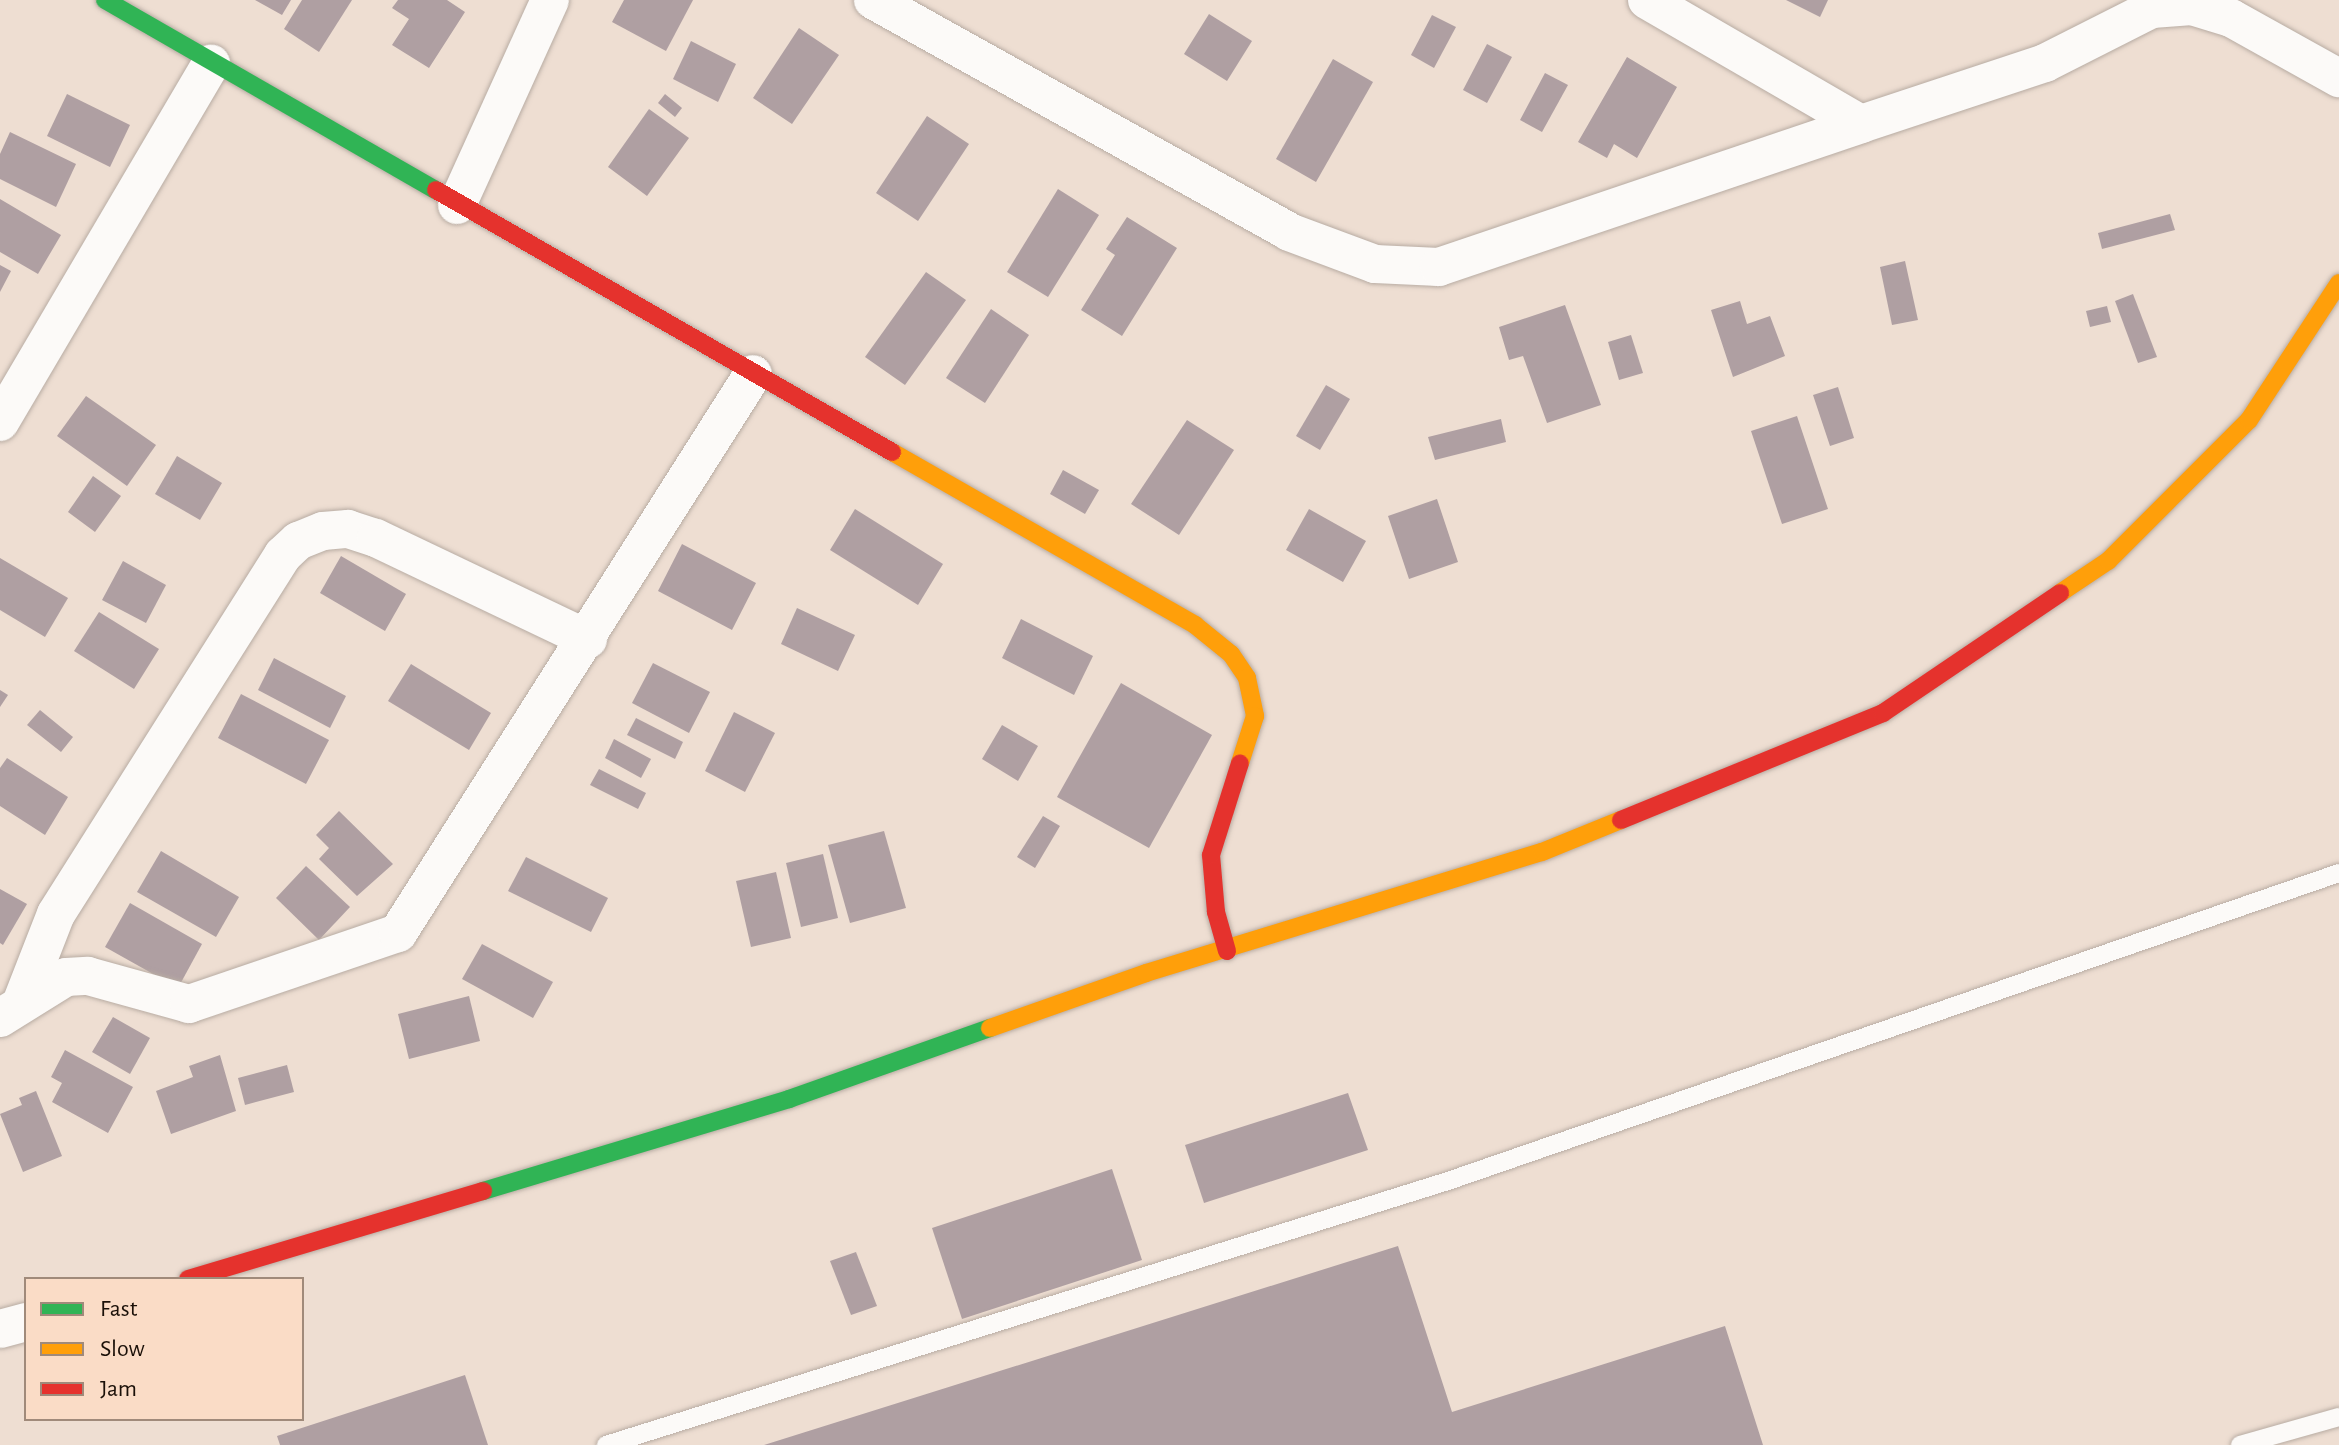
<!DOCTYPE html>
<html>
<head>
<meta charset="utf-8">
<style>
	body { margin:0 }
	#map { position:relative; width:2339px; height:1445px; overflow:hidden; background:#eeded2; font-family:"Alegreya Sans",sans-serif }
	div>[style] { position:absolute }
	.building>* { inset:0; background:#af9fa2 }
	.roads { filter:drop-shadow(0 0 2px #b8aca3) drop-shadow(0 0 2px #b8aca3) }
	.lane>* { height:18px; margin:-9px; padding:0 9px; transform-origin:9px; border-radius:9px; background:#fcfaf8 }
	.street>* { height:38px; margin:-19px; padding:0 19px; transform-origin:19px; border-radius:19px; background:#fcfaf8 }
	.fast>* { height:18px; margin:-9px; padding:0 9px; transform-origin:9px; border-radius:9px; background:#30b455 }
	.slow>* { height:18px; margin:-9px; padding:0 9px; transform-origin:9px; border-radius:9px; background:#ff9f0a }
	.jam>* { height:18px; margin:-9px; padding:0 9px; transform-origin:9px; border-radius:9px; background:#e5322d }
	span { translate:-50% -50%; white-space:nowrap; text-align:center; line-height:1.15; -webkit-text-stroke:8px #fadcc6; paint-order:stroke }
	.legend { position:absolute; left:24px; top:1277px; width:280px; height:144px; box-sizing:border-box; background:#fadcc6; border:2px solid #a08a7a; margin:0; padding:10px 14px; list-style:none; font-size:24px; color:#1a1008 }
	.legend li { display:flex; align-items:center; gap:16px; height:40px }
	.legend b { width:40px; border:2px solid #a08a7a }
</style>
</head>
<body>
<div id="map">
	<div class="building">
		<div style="clip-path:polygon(255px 0,291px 0,282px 15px)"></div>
		<div style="clip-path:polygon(302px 0,352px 0,319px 52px,284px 29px)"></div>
		<div style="clip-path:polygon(398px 0,447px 0,465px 12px,429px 68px,392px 45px,409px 19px,392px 8px)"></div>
		<div style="clip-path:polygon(624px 0,693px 0,666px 51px,612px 22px)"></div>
		<div style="clip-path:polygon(1786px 0,1828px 0,1820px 17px)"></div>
		<div style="clip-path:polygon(1209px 14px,1252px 41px,1227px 81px,1184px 54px)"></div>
		<div style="clip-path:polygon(1432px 15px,1456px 27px,1434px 68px,1411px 55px)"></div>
		<div style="clip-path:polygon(799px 28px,839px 55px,792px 124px,753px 98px)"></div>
		<div style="clip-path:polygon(691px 41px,736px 64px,718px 102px,673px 79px)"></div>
		<div style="clip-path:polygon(1487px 44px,1512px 57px,1487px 103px,1463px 90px)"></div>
		<div style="clip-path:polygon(1627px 57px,1677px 87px,1637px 158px,1614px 144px,1607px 158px,1578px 142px)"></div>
		<div style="clip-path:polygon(1333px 59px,1373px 82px,1316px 182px,1276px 159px)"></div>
		<div style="clip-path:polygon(1545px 73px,1568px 85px,1542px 132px,1520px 120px)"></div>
		<div style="clip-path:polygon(67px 94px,130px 125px,110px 167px,47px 136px)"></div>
		<div style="clip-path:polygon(665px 94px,682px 108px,675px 117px,658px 103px)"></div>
		<div style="clip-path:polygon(649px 109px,689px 138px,647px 196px,608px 167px)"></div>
		<div style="clip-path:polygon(927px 116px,969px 144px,918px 221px,876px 193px)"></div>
		<div style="clip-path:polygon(10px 132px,76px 164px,56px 207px,0 179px,0 154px)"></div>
		<div style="clip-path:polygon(1058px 189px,1099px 215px,1048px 297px,1007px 272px)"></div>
		<div style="clip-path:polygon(0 199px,61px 235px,38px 274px,0 252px)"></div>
		<div style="clip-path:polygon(2170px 214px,2175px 230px,2102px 249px,2098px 233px)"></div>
		<div style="clip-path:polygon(1127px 217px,1177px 248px,1122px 336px,1081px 310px,1115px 255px,1106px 249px)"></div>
		<div style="clip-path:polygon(1905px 261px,1918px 320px,1892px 325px,1880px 267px)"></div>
		<div style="clip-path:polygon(0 265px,11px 271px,0 292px)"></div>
		<div style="clip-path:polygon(926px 272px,966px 300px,905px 385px,865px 357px)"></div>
		<div style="clip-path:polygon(2133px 294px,2157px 357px,2138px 363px,2115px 301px)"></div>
		<div style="clip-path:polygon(1740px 301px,1747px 324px,1770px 316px,1785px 356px,1733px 377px,1711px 310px)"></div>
		<div style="clip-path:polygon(1565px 305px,1601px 405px,1547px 423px,1523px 356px,1509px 360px,1499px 327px)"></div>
		<div style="clip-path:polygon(2107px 306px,2111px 322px,2090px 327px,2086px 311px)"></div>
		<div style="clip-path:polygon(991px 309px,1029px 335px,985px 403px,946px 378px)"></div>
		<div style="clip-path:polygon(1631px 335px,1643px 373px,1619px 380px,1608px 342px)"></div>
		<div style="clip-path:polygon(1326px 385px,1350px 399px,1320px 450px,1296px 436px)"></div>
		<div style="clip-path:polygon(1838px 387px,1854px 438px,1830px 446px,1813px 395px)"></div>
		<div style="clip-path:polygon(86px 396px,156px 445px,127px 486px,57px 436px)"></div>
		<div style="clip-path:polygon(1797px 416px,1828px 509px,1782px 524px,1751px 431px)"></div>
		<div style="clip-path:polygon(1501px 419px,1506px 442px,1435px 460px,1428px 437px)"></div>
		<div style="clip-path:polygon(1187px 420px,1234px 450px,1179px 535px,1131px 504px)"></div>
		<div style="clip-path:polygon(177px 456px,222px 483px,200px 520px,155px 494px)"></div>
		<div style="clip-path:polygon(1063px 470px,1099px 490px,1085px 514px,1050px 494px)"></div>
		<div style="clip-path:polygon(93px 476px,121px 496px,95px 532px,68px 512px)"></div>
		<div style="clip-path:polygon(1437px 499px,1458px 562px,1409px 579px,1388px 516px)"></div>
		<div style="clip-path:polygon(855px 509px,943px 564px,918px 605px,830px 550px)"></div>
		<div style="clip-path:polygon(1309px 509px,1366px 541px,1343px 582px,1286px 550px)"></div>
		<div style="clip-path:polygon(682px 544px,756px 583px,732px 630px,658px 591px)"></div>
		<div style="clip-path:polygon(341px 556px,406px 594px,385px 631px,320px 593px)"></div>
		<div style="clip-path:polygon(0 558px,68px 598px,45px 637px,0 610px)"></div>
		<div style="clip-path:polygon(123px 561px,166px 585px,146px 623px,102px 600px)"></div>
		<div style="clip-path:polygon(797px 608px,855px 635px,838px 671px,781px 644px)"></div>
		<div style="clip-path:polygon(99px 612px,159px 649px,134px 689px,74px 651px)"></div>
		<div style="clip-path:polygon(1021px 619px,1093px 656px,1074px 695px,1002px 658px)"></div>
		<div style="clip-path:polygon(274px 658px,346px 696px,330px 728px,258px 690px)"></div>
		<div style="clip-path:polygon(653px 663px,710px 692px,689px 733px,632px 703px)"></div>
		<div style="clip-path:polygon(411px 664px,491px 713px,469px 750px,388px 701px)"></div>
		<div style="clip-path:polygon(1121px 683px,1212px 735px,1149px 848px,1057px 797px)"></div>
		<div style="clip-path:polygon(0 690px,8px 695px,0 707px)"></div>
		<div style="clip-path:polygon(241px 694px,329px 740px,306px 784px,218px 738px)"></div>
		<div style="clip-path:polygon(40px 710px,73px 737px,61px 752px,27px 725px)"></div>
		<div style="clip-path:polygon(734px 712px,775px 733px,745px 792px,705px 771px)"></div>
		<div style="clip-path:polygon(636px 718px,683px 742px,675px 759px,627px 735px)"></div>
		<div style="clip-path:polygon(1002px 725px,1038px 746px,1018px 781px,982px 759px)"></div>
		<div style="clip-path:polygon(614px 739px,651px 759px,641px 778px,605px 758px)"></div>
		<div style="clip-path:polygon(7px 758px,68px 797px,45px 835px,0 806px,0 768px)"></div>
		<div style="clip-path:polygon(599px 769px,646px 793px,638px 809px,590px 785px)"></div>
		<div style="clip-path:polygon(339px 811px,393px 864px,357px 896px,319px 859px,329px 848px,316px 835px)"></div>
		<div style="clip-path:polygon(1043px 816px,1060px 826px,1035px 868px,1017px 857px)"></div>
		<div style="clip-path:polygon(884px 831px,906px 908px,850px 923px,828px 845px)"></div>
		<div style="clip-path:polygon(161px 851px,239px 897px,216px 937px,137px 892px)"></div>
		<div style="clip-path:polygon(823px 854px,838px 918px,801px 927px,786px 863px)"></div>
		<div style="clip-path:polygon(526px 857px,608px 898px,591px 932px,508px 891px)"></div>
		<div style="clip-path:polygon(306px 866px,350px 907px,319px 940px,276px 898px)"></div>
		<div style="clip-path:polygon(776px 872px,791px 938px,751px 947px,736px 881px)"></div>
		<div style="clip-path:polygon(0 889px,27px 904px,3px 945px,0 943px)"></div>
		<div style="clip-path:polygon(130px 903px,202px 944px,178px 988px,105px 947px)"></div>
		<div style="clip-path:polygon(482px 944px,553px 982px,533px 1018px,462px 979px)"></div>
		<div style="clip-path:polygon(469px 996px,480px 1041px,409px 1059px,398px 1014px)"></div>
		<div style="clip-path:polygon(113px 1017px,150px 1038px,130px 1074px,92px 1052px)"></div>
		<div style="clip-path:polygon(65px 1050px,133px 1087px,108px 1133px,52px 1102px,62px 1083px,51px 1077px)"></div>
		<div style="clip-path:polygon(220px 1055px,236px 1111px,171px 1134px,156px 1091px,193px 1077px,189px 1066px)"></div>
		<div style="clip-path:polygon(287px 1065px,294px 1092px,245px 1105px,238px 1078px)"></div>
		<div style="clip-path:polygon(36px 1091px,62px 1156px,23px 1172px,0 1114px,22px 1105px,19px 1098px)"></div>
		<div style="clip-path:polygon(1348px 1093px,1368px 1150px,1204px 1203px,1185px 1145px)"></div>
		<div style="clip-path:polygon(1112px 1169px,1142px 1260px,962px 1319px,932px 1228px)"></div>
		<div style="clip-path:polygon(1398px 1246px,1452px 1412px,1725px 1326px,1763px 1445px,764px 1445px)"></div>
		<div style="clip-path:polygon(856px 1252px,877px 1306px,851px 1315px,830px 1261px)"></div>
		<div style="clip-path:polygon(465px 1375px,488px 1445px,280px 1445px,277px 1436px)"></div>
	</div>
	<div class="roads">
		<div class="lane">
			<div style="left:606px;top:1445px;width:882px;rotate:-17.41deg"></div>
			<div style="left:1448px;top:1181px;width:943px;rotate:-19.07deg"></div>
			<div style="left:2240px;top:1445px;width:103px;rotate:-15.8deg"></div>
		</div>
		<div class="street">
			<div style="left:873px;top:0;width:476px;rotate:29.1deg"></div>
			<div style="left:1289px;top:232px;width:92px;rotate:20.4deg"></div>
			<div style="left:1375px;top:264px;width:64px;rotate:2.7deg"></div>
			<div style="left:1439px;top:267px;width:446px;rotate:-18.7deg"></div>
			<div style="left:1647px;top:0;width:247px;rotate:30.1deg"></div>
			<div style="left:1861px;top:124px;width:194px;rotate:-18.3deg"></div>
			<div style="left:2045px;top:63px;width:120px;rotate:-26.8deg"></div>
			<div style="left:2152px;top:9px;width:40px;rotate:-4.3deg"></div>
			<div style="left:2192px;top:6px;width:41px;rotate:17.1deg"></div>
			<div style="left:2231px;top:18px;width:124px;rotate:29.1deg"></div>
			<div style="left:457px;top:205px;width:225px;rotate:-65.6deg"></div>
			<div style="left:0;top:422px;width:416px;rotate:-59.5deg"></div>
			<div style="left:22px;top:1001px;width:93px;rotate:-68.7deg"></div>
			<div style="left:56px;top:914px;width:425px;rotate:-57.7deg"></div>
			<div style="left:283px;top:555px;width:21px;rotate:-43deg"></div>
			<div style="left:298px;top:541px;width:27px;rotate:-22deg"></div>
			<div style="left:323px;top:531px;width:25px;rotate:-5deg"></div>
			<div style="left:348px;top:529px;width:29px;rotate:18deg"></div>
			<div style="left:376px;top:538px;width:235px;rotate:25.5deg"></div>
			<div style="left:0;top:1018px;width:78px;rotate:-31.8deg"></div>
			<div style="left:66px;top:977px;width:22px;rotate:-3deg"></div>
			<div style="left:88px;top:976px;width:105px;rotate:15.5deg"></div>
			<div style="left:189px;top:1004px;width:221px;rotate:-18.8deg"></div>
			<div style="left:398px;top:933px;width:662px;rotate:-57.58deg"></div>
			<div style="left:0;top:1329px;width:27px;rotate:-15deg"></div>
		</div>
		<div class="fast">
			<div style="left:105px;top:0;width:382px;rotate:29.9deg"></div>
			<div style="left:483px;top:1191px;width:320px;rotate:-16.7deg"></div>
			<div style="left:789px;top:1099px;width:213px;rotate:-19.5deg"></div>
		</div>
		<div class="slow">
			<div style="left:892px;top:452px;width:349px;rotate:29.7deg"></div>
			<div style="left:1195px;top:625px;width:46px;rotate:38.9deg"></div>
			<div style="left:1231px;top:654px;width:29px;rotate:56deg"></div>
			<div style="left:1247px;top:678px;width:39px;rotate:78deg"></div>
			<div style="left:1255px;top:716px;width:49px;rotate:107.7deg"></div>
			<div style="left:2060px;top:593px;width:58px;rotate:-33.7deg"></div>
			<div style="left:2108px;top:561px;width:199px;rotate:-45deg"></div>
			<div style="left:2249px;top:420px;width:164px;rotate:-56.7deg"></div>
			<div style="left:990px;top:1028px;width:165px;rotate:-19.4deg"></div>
			<div style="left:1146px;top:973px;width:414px;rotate:-17deg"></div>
			<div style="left:1542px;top:852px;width:85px;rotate:-22.1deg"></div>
		</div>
		<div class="jam">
			<div style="left:436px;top:190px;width:526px;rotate:29.88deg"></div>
			<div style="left:1621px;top:820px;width:283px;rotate:-22.2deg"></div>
			<div style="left:1883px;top:713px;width:214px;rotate:-34.1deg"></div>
			<div style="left:1227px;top:951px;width:41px;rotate:-105.8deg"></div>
			<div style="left:1216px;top:912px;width:57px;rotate:-95deg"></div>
			<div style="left:1211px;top:855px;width:96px;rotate:-72.5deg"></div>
			<div style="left:188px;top:1279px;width:308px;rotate:-16.6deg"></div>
		</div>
	</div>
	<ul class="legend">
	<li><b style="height:10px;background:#30b455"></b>Fast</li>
	<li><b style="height:10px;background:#ff9f0a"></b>Slow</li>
	<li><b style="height:10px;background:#e5322d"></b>Jam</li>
	</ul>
</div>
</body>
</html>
